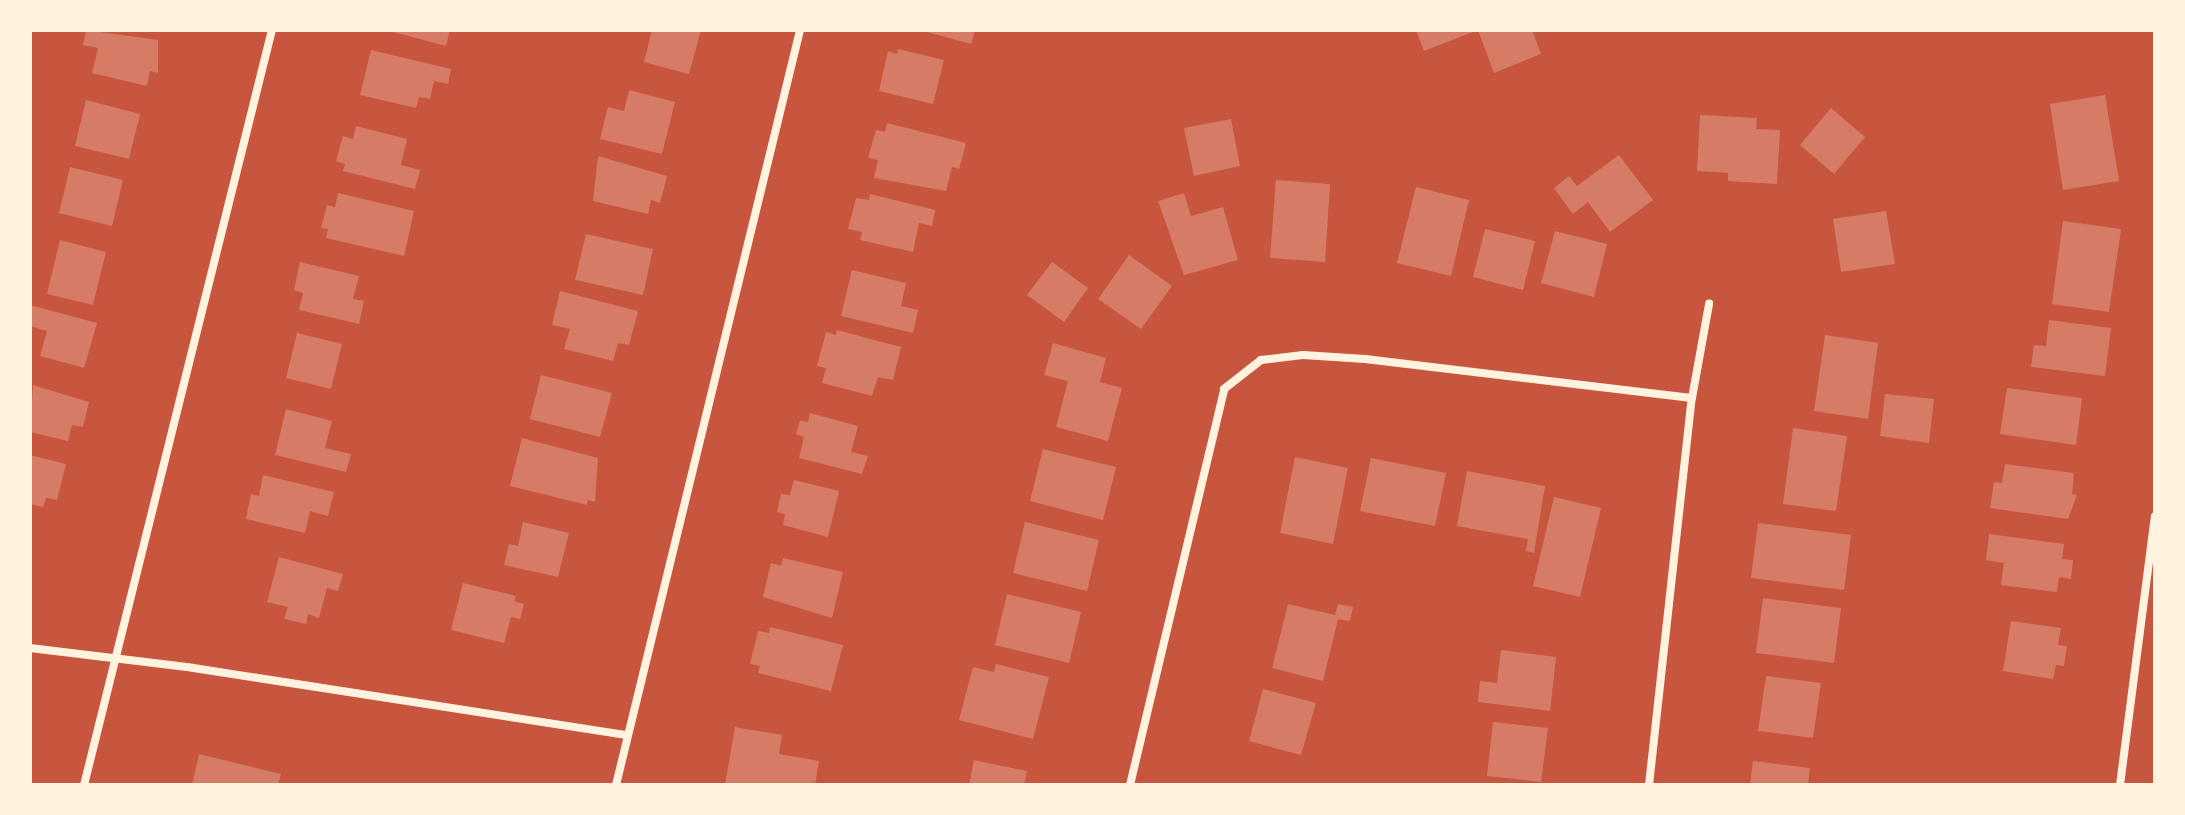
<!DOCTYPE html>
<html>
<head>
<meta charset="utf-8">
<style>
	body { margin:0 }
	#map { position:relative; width:2185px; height:815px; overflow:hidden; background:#c8553d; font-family:"Crimson Pro",serif }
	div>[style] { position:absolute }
	.building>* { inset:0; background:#d67c66 }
	.minor>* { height:8px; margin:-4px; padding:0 4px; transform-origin:4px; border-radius:4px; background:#fff3e0 }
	span { translate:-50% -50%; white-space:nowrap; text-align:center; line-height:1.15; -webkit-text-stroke:8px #fff3e0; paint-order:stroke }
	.frame { position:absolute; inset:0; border:32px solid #fff3e0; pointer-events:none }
</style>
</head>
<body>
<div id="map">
	<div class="building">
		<div style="clip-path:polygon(86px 30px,158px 40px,158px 73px,150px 71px,147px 86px,92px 73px,98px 48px,83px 45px)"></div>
		<div style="clip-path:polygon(386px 30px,450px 30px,446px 46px)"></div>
		<div style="clip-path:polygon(652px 30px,701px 30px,689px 74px,644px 62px)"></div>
		<div style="clip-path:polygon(920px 30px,975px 30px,971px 44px)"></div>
		<div style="clip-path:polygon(1416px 30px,1532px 30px,1541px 54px,1494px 73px,1478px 30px,1424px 51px)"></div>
		<div style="clip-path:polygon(898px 49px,944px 60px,933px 104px,879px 91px,888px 51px,897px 54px)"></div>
		<div style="clip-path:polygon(371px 50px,451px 69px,448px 84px,434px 81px,430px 99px,419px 97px,416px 108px,360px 95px)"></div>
		<div style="clip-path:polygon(629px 90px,675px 102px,662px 154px,600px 139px,608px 107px,624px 111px)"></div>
		<div style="clip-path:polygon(2105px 95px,2119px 181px,2063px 190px,2050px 104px)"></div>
		<div style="clip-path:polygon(86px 100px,140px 114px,129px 159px,75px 146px)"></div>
		<div style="clip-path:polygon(1831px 108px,1865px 137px,1834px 174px,1800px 145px)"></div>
		<div style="clip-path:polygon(1700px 115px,1757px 118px,1756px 129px,1780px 130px,1777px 184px,1728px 181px,1728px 173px,1697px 171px)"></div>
		<div style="clip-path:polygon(1231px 119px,1240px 166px,1194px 176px,1184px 128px)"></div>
		<div style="clip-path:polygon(887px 123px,966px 143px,959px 169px,952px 167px,946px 191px,874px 178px,878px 160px,868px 158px,876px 130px,885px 132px)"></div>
		<div style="clip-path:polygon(356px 126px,407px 139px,401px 165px,420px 170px,415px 189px,343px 171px,345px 164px,336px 161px,343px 136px,353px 139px)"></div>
		<div style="clip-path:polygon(1619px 155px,1653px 200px,1610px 232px,1588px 202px,1573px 214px,1554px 188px,1569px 176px,1577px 186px)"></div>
		<div style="clip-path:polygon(598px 156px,667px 176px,660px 203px,651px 200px,648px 214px,593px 201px)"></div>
		<div style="clip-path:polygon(70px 167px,123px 180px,112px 226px,59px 213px)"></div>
		<div style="clip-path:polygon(1276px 180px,1330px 184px,1325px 262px,1270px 258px)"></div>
		<div style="clip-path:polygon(1416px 187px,1469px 200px,1451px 276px,1397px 263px)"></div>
		<div style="clip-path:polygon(338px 193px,414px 211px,404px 256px,326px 238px,328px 229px,321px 228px,327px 205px,335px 207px)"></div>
		<div style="clip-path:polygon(1184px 193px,1191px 216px,1223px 207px,1238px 260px,1184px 275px,1158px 201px)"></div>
		<div style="clip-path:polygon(870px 194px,935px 210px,932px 226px,919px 223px,913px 252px,860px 240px,862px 232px,848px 229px,856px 198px,869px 200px)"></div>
		<div style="clip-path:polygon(1886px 211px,1895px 264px,1841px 272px,1833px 219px)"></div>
		<div style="clip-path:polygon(2063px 221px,2121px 229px,2109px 312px,2052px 304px)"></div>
		<div style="clip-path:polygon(1485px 229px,1535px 241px,1523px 290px,1473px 277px)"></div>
		<div style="clip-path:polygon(1555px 231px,1607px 244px,1594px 297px,1541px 283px)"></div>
		<div style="clip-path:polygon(586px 234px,653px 249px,643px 295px,575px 280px)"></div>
		<div style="clip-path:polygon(60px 240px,106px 252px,93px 305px,47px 294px)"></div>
		<div style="clip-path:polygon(1129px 255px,1172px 286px,1141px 329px,1098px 299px)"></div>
		<div style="clip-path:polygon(300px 262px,359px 276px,353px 299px,364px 301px,359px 324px,299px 310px,303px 293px,294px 290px)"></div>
		<div style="clip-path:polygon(1052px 262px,1088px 288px,1064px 322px,1027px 295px)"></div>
		<div style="clip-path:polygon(852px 270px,906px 283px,901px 306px,918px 310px,913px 333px,841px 316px)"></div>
		<div style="clip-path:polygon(560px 291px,638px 311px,629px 345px,618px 343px,613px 361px,564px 349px,570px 329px,552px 325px)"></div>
		<div style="clip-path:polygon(30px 305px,97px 323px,84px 368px,40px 356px,47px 331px,30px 326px)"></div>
		<div style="clip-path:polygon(2049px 320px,2111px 328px,2105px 376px,2031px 367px,2034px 345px,2046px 346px)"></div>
		<div style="clip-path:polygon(837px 330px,901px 347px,893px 380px,878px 377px,872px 396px,822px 383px,826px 368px,817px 366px,826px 332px,836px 335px)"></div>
		<div style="clip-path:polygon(297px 333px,342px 344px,331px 389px,286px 378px)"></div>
		<div style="clip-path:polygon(1825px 335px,1878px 343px,1868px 419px,1814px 411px)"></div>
		<div style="clip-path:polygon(1053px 343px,1106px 358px,1100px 382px,1122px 388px,1108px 441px,1056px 427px,1068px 381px,1044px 375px)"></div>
		<div style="clip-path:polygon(541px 375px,612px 393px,600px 437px,530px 419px)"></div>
		<div style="clip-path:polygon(33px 385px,89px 402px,83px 427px,72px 425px,68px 441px,30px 432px)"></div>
		<div style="clip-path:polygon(2007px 388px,2082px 398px,2076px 445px,2000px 434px)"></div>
		<div style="clip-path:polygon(1885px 394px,1934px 399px,1929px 443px,1880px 436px)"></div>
		<div style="clip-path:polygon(286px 409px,332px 421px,325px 448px,351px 454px,346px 472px,275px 455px)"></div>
		<div style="clip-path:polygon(810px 413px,858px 426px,851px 452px,868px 456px,862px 474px,799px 458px,804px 437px,796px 434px,800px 421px,808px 422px)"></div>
		<div style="clip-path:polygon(1793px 428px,1847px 436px,1836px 511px,1783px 504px)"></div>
		<div style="clip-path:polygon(522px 438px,598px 458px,595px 502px,588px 500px,587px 505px,510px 486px)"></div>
		<div style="clip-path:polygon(1043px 449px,1116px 467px,1103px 520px,1030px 501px)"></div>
		<div style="clip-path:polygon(30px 455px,66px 464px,57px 500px,46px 498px,43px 507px,30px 504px)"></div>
		<div style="clip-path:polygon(1295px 457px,1348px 468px,1333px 544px,1280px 533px)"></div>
		<div style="clip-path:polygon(1371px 458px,1446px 473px,1435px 526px,1360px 511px)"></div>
		<div style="clip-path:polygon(2005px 464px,2074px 473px,2072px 494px,2077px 495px,2068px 519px,1990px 508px,1994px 482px,2002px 483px)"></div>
		<div style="clip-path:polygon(1467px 471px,1545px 486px,1534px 553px,1526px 551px,1528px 539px,1457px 526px)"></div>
		<div style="clip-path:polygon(263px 475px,334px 492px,328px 516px,310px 511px,305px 533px,246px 519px,251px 494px,259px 496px)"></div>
		<div style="clip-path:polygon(794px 480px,839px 491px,828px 537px,783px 525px,785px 514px,777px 512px,781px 494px,790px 495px)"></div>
		<div style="clip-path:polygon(1554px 497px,1601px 508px,1580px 597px,1533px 586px)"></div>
		<div style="clip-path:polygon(523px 522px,569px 533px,558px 577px,504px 565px,509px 544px,518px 546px)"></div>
		<div style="clip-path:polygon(1025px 522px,1099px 540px,1087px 591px,1013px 573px)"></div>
		<div style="clip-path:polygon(1758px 523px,1851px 535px,1844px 590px,1751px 578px)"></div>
		<div style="clip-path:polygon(1989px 534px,2064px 544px,2062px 559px,2073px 560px,2071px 579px,2059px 577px,2057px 592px,2001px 585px,2004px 563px,1986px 560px)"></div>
		<div style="clip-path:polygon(279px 557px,343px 574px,338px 591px,327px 588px,319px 618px,308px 614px,306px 624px,284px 619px,288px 607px,267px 602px)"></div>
		<div style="clip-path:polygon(783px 558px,843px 572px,832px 618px,763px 597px,771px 563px,781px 566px)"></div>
		<div style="clip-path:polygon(463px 583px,516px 596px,514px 601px,524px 604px,520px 619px,511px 617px,504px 643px,451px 630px)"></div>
		<div style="clip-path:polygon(1007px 594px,1081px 612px,1069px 663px,995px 645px)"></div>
		<div style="clip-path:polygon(1763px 598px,1841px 608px,1834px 663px,1756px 653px)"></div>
		<div style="clip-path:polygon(1288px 604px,1335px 615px,1338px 604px,1353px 607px,1350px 621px,1338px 619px,1323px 681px,1272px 668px)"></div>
		<div style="clip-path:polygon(2011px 621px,2061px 628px,2058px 645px,2067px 646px,2064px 666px,2056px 665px,2053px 679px,2003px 671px)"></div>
		<div style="clip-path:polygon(770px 627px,843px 645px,831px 691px,758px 673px,760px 666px,750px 664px,758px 631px,769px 633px)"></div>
		<div style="clip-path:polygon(1501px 650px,1556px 657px,1550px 711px,1478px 702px,1480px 681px,1497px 683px)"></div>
		<div style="clip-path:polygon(996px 664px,1049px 677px,1033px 739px,959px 720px,973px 667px,994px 672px)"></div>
		<div style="clip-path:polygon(1766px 676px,1821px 683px,1813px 738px,1758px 731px)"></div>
		<div style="clip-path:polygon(1263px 689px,1316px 703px,1301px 755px,1249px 741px)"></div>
		<div style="clip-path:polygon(1493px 722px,1548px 728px,1541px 782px,1487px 776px)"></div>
		<div style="clip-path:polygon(735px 727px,782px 735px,779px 754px,819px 761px,815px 785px,725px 785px)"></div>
		<div style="clip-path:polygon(199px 754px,281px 774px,278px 785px,192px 785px)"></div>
		<div style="clip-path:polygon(974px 760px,1027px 771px,1024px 785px,969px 785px)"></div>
		<div style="clip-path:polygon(1753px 761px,1810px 768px,1808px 785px,1750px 785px)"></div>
	</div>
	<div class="minor">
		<div style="left:30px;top:648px;width:158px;rotate:6.9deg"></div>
		<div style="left:187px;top:667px;width:445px;rotate:8.8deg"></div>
		<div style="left:84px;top:785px;width:778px;rotate:-76.02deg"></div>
		<div style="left:616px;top:785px;width:777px;rotate:-76.3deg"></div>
		<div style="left:1130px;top:785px;width:407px;rotate:-76.6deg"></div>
		<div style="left:1224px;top:389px;width:47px;rotate:-38.1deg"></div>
		<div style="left:1261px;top:360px;width:42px;rotate:-6.8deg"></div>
		<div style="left:1303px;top:355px;width:62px;rotate:3.7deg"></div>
		<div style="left:1365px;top:359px;width:329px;rotate:6.8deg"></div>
		<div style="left:1649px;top:785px;width:389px;rotate:-83.7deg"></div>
		<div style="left:1692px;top:398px;width:96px;rotate:-79.7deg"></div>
		<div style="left:2120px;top:785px;width:271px;rotate:-82.6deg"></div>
	</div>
	<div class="frame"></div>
</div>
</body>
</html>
